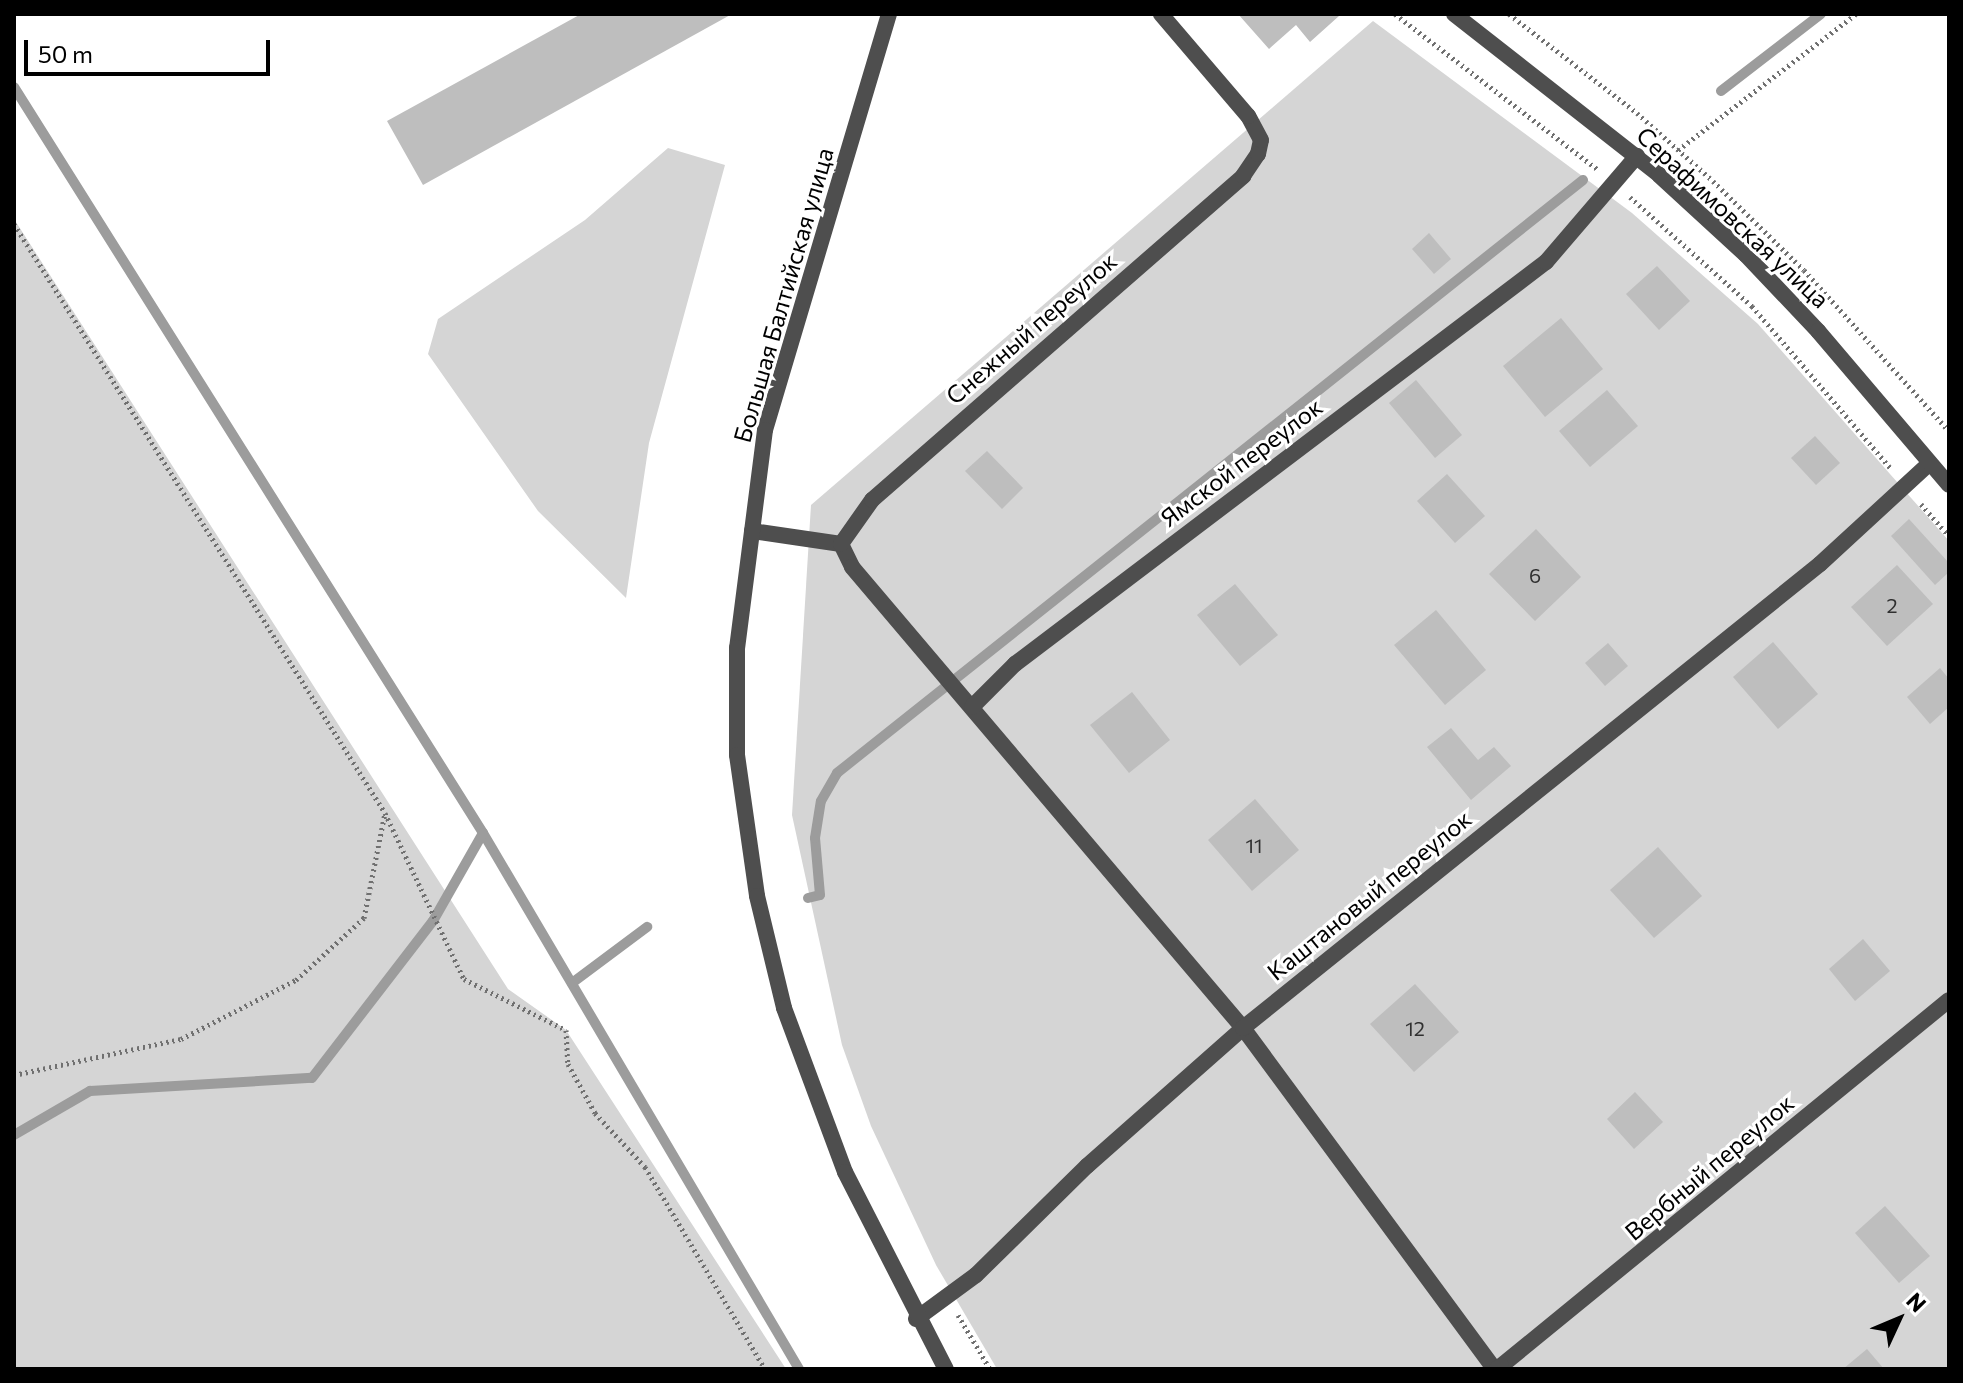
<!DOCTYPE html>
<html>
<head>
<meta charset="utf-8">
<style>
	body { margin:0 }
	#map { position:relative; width:1963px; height:1383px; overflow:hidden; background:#fff; font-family:Commissioner,sans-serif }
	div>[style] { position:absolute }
	.green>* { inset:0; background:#d5d5d5 }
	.stream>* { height:10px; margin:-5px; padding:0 5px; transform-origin:5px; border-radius:5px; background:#9c9c9c }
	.building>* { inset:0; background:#bebebe }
	.path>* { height:5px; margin-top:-2.5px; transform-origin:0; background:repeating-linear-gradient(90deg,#707070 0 2px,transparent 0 6px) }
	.lane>* { height:16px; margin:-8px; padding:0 8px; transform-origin:8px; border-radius:8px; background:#4e4e4e }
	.street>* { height:16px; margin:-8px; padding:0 8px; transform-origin:8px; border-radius:8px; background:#4e4e4e }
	span { translate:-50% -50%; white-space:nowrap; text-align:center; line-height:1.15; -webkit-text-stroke:6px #fff; paint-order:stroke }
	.number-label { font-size:20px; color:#303030 }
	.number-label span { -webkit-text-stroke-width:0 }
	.street-label { font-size:24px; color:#000 }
	.frame { position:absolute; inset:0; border:16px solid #000; pointer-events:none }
	.north { position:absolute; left:1859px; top:1279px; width:80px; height:80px; -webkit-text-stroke:6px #fff; paint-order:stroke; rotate:46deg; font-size:22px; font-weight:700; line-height:32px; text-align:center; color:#000 }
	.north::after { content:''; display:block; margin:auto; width:28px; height:36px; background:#000; clip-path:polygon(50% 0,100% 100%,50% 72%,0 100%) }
	.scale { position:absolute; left:24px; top:40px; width:246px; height:36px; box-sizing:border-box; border:4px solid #000; border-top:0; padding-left:10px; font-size:24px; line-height:28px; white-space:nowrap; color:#000; -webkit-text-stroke:6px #fff; paint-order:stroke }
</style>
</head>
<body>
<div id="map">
	<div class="green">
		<div style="clip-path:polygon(1373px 21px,1632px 213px,1758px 324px,1949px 541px,1949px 1369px,997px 1369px,936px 1265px,871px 1126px,842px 1045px,792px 815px,811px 505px)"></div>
		<div style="clip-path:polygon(668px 148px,725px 165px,649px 443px,626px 598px,538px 511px,428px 354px,438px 319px,585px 220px)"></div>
		<div style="clip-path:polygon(14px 219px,508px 989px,566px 1030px,786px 1369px,14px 1369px)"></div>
	</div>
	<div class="stream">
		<div style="left:14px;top:87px;width:881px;rotate:57.84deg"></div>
		<div style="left:483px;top:833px;width:622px;rotate:59.48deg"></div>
		<div style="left:1721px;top:91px;width:126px;rotate:-37.6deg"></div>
		<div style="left:808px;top:898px;width:12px;rotate:-14deg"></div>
		<div style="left:820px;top:895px;width:57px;rotate:-95deg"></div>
		<div style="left:815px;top:838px;width:37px;rotate:-81deg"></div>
		<div style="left:821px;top:801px;width:32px;rotate:-60deg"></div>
		<div style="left:837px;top:773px;width:953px;rotate:-38.48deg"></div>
		<div style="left:572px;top:983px;width:94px;rotate:-36.7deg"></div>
		<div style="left:14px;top:1135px;width:88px;rotate:-30.1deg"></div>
		<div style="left:90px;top:1091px;width:222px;rotate:-3.4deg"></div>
		<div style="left:312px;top:1078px;width:198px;rotate:-52.4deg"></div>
		<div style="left:433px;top:921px;width:101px;rotate:-60.4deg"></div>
	</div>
	<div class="building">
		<div style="clip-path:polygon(581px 14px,732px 14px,423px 185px,387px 121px)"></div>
		<div style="clip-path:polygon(1238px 14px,1337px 14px,1339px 16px,1310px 42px,1296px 25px,1269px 49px)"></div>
		<div style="clip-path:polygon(1429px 233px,1451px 259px,1434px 274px,1412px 249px)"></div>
		<div style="clip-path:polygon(1657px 266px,1690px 301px,1659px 330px,1626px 294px)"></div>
		<div style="clip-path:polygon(1561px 318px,1603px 369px,1545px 417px,1503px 366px)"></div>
		<div style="clip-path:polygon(1416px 380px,1462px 435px,1435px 458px,1389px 403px)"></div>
		<div style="clip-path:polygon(1607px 390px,1638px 426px,1590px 467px,1559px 431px)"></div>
		<div style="clip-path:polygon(1815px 436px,1840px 463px,1816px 485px,1791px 458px)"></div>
		<div style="clip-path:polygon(987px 451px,1023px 488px,1002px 509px,965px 471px)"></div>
		<div style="clip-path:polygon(1447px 474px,1485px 516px,1455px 543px,1417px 501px)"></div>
		<div style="clip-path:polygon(1909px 519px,1949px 563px,1949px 572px,1935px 585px,1891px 536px)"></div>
		<div style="clip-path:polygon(1536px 529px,1581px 577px,1535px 621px,1489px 574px)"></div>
		<div style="clip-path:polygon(1897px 565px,1933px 604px,1887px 646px,1851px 607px)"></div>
		<div style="clip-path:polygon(1235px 584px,1278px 635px,1240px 666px,1197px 615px)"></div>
		<div style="clip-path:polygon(1436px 610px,1486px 670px,1445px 705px,1394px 645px)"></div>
		<div style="clip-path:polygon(1773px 642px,1818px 694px,1778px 729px,1733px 677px)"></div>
		<div style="clip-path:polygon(1608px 643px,1628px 666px,1605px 686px,1585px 663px)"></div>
		<div style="clip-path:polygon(1940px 668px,1949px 679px,1949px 707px,1930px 724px,1907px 697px)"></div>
		<div style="clip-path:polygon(1132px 692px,1170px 740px,1129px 773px,1090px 725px)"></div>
		<div style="clip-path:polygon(1451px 728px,1478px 760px,1494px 747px,1511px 766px,1471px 800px,1427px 747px)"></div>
		<div style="clip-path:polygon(1255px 799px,1299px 850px,1252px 891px,1208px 840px)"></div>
		<div style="clip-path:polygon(1658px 847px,1702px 896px,1654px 938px,1610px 890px)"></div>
		<div style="clip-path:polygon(1863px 939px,1890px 971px,1855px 1001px,1829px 969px)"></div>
		<div style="clip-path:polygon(1415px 984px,1459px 1032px,1414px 1072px,1370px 1024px)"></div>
		<div style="clip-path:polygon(1635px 1092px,1663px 1122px,1634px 1149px,1607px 1119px)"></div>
		<div style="clip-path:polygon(1885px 1206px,1930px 1256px,1899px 1283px,1855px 1233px)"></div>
		<div style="clip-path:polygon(1867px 1349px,1884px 1369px,1843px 1369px)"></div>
	</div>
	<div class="path">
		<div style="left:1395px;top:14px;width:256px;rotate:37.5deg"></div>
		<div style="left:1509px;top:14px;width:162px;rotate:37.7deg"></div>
		<div style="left:1637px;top:113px;width:102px;rotate:41.8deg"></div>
		<div style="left:1713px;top:181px;width:127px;rotate:44.4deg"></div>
		<div style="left:1804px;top:270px;width:217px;rotate:48deg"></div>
		<div style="left:1678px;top:150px;width:224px;rotate:-37.4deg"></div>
		<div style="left:1630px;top:197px;width:164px;rotate:41.8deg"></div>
		<div style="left:1752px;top:306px;width:214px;rotate:49.5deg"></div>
		<div style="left:14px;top:224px;width:696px;rotate:57.79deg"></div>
		<div style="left:385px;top:813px;width:184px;rotate:64.6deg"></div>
		<div style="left:464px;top:979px;width:114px;rotate:26.6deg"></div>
		<div style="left:566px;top:1030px;width:34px;rotate:87deg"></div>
		<div style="left:568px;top:1064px;width:56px;rotate:61.1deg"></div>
		<div style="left:595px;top:1113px;width:74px;rotate:47.2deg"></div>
		<div style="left:645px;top:1167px;width:235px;rotate:59.3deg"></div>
		<div style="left:1921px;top:504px;width:43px;rotate:48.8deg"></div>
		<div style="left:14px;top:1075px;width:171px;rotate:-12.2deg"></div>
		<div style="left:181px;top:1039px;width:129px;rotate:-27.2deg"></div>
		<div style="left:296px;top:980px;width:92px;rotate:-42.4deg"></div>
		<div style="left:364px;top:918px;width:107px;rotate:-78.7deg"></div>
		<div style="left:958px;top:1315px;width:63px;rotate:59.3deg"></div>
	</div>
	<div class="lane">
		<div style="left:752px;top:531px;width:90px;rotate:8.3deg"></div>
		<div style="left:841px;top:544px;width:25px;rotate:64deg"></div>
		<div style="left:852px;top:567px;width:604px;rotate:49.7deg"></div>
		<div style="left:1243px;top:1028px;width:423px;rotate:53.6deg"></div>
		<div style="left:841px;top:544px;width:54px;rotate:-54.8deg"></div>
		<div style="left:872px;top:500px;width:493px;rotate:-41.1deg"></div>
		<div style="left:1243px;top:176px;width:27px;rotate:-56deg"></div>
		<div style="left:1258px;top:154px;width:14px;rotate:-78deg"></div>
		<div style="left:1261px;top:140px;width:27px;rotate:-118deg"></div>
		<div style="left:1248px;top:116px;width:134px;rotate:-130.5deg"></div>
		<div style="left:972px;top:707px;width:61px;rotate:-45deg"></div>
		<div style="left:1015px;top:664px;width:666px;rotate:-37.13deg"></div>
		<div style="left:1546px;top:262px;width:140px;rotate:-49.4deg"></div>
		<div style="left:916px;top:1319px;width:74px;rotate:-36.3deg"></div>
		<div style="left:976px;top:1275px;width:156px;rotate:-44.5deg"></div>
		<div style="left:1087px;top:1166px;width:208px;rotate:-41.5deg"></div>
		<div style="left:1243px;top:1028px;width:740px;rotate:-38.8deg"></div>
		<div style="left:1820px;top:564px;width:149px;rotate:-42.6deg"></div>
		<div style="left:1501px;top:1366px;width:578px;rotate:-39.25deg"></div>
	</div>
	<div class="street">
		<div style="left:889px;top:14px;width:434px;rotate:106.6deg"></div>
		<div style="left:765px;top:430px;width:220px;rotate:97.3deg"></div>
		<div style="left:737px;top:648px;width:107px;rotate:90deg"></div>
		<div style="left:737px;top:755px;width:142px;rotate:81.9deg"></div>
		<div style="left:757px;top:896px;width:115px;rotate:76.4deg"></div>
		<div style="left:784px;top:1008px;width:175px;rotate:69.6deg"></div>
		<div style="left:845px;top:1172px;width:221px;rotate:62.9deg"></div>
		<div style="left:1454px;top:14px;width:261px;rotate:38.1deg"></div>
		<div style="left:1659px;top:175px;width:118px;rotate:42.6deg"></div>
		<div style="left:1746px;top:255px;width:105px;rotate:46.5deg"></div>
		<div style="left:1818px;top:331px;width:202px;rotate:49.6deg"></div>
		<div style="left:1497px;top:1369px;width:5px;rotate:-37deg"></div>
	</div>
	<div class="number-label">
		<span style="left:1535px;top:575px">6</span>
		<span style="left:1892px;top:605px">2</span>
		<span style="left:1254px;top:845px">11</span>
		<span style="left:1415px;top:1028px">12</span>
	</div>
	<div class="street-label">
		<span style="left:1733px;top:217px;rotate:43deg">Серафимовская улица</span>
		<span style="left:783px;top:295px;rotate:-74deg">Большая Балтийская улица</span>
		<span style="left:1031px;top:328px;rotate:-41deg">Снежный переулок</span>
		<span style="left:1241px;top:462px;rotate:-37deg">Ямской переулок</span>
		<span style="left:1369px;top:895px;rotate:-39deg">Каштановый переулок</span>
		<span style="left:1709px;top:1167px;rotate:-40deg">Вербный переулок</span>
	</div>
	<div class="frame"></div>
	<div class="north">N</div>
	<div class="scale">50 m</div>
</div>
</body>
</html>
